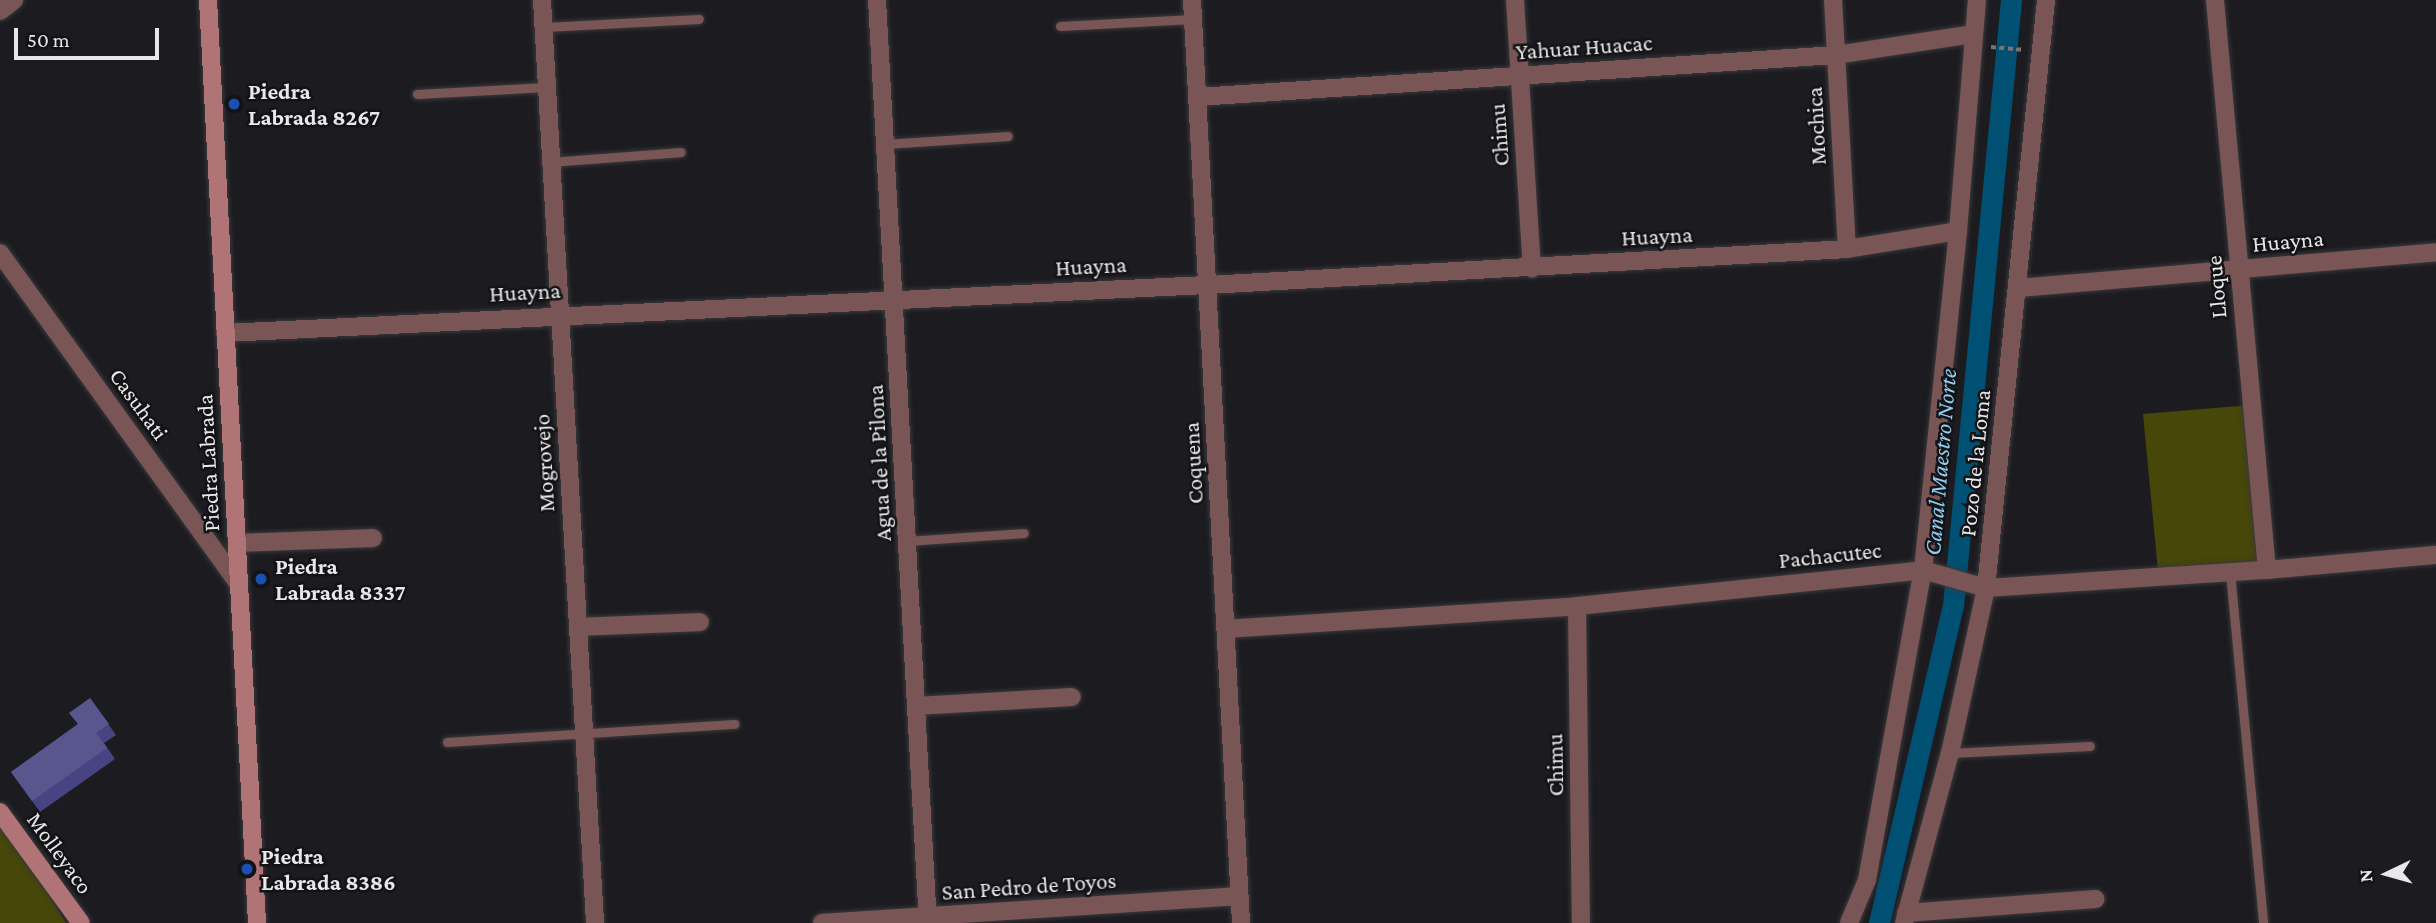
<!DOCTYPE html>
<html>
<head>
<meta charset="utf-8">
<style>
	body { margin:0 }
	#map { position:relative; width:2436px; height:923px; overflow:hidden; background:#1c1c20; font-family:"Crimson Pro",serif }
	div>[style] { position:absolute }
	.green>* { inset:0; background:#464708 }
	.canal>* { height:21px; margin:-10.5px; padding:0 10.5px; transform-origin:10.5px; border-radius:10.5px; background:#005073 }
	.path>* { height:3.5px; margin-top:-1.75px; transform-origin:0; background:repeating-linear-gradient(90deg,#757579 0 5px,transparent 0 8.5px) }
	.roads { filter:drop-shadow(0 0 2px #39393c) drop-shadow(0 0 2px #39393c) }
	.service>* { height:9px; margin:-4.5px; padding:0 4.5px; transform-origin:4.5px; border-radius:4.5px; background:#7a5556 }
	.minor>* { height:18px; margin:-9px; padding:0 9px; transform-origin:9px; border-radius:9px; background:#7a5556 }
	.secondary>* { height:18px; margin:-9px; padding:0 9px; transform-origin:9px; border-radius:9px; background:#b07477 }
	.wall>* { inset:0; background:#484382 }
	.building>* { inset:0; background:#59558d }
	.dots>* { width:19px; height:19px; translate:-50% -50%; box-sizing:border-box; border:4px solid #131316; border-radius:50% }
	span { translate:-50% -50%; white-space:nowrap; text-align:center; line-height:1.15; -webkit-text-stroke:5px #131316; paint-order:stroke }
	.street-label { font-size:23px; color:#e8e8eb }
	.poi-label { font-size:23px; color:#e8e8eb; font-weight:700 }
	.left { translate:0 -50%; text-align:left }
	.water-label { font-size:24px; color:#8fcef4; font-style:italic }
	.north { position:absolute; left:2352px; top:839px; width:70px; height:70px; -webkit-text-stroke:5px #131316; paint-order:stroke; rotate:265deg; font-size:19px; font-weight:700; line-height:28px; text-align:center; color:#e8e8eb }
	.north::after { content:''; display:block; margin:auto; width:24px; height:32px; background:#e8e8eb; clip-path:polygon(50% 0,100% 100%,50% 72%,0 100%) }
	.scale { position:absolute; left:14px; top:28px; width:145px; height:32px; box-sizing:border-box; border:4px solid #e8e8eb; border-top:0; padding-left:9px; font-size:21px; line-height:24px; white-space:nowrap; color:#e8e8eb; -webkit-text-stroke:5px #131316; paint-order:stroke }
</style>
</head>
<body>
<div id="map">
	<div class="green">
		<div style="clip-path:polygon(2251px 405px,2266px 564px,2158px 571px,2143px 414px)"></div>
		<div style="clip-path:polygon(0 815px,66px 923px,0 923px)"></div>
	</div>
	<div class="canal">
		<div style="left:1879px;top:923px;width:326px;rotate:-76.9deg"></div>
		<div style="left:1953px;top:606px;width:609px;rotate:-84.53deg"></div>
	</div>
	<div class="path">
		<div style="left:1991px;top:47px;width:34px;rotate:5deg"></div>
	</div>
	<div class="roads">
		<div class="service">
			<div style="left:1060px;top:26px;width:133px;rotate:-3deg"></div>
			<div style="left:544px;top:27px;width:155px;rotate:-3deg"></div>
			<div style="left:417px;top:94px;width:130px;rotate:-3.1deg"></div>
			<div style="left:885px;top:144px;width:123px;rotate:-3.7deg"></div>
			<div style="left:551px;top:162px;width:130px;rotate:-4.4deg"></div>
			<div style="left:907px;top:541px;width:117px;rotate:-3.9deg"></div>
			<div style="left:2230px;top:572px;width:353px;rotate:84.6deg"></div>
			<div style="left:447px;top:742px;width:288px;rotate:-3.6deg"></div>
			<div style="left:1950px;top:753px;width:140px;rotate:-2.9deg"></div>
		</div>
		<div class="minor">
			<div style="left:542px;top:0;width:925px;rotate:86.71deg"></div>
			<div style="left:877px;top:0;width:924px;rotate:86.84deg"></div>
			<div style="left:1192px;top:0;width:924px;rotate:86.96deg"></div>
			<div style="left:1515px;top:0;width:269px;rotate:86.4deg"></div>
			<div style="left:1833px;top:0;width:249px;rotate:86.8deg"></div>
			<div style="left:2215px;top:0;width:572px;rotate:84.79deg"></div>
			<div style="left:0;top:11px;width:18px;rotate:-38deg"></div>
			<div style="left:1197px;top:97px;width:640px;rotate:-3.76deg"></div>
			<div style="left:1836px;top:55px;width:139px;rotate:-8.7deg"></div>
			<div style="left:0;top:253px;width:408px;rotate:54.2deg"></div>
			<div style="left:2019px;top:288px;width:419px;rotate:-4.9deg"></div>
			<div style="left:225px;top:333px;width:984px;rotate:-2.8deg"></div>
			<div style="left:1208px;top:285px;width:640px;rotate:-3.22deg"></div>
			<div style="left:1847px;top:249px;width:112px;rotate:-9.2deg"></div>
			<div style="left:237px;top:543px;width:136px;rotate:-2.1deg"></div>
			<div style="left:1577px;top:606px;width:317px;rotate:89.3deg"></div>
			<div style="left:578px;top:627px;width:122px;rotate:-2.3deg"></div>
			<div style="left:1226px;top:629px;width:352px;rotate:-3.7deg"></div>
			<div style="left:1577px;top:606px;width:348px;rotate:-5.9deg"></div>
			<div style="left:1923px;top:570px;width:66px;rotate:15.9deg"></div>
			<div style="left:1986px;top:588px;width:282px;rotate:-3.7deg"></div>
			<div style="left:2267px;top:570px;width:170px;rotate:-5.1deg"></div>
			<div style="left:916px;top:706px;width:156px;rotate:-3.3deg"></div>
			<div style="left:1906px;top:913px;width:190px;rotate:-4.2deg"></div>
			<div style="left:822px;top:923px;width:418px;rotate:-3.7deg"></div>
			<div style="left:1849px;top:923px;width:47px;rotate:-67.3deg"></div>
			<div style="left:1867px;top:880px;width:315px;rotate:-79.8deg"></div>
			<div style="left:1923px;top:570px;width:341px;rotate:-84.1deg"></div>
			<div style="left:1958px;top:231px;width:232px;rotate:-85.3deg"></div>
			<div style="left:1904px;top:923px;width:176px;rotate:-74.9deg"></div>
			<div style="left:1950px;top:753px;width:169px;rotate:-77.7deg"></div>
			<div style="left:1986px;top:588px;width:591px;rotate:-84.17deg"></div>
		</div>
		<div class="secondary">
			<div style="left:208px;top:0;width:924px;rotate:86.96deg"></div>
			<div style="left:0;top:812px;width:137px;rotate:53.9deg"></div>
		</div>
	</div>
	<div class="wall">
		<div style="clip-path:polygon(90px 698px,116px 735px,104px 743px,115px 759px,40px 812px,11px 772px,78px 724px)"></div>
	</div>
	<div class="building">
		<div style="clip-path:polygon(90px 698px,109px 724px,96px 733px,107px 748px,32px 801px,11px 772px,78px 724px,69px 713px)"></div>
	</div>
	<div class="dots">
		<div style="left:234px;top:104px;background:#1a4fb4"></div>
		<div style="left:261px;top:579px;background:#1a4fb4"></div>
		<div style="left:247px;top:869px;background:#1a4fb4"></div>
	</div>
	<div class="street-label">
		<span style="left:1584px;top:47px;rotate:-4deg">Yahuar Huacac</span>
		<span style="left:1816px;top:126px;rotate:-93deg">Mochica</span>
		<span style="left:1499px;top:135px;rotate:-94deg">Chimu</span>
		<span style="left:1657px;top:236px;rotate:-3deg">Huayna</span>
		<span style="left:2288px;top:241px;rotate:-5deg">Huayna</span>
		<span style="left:1091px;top:266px;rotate:-3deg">Huayna</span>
		<span style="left:2216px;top:287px;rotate:-95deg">Lloque</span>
		<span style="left:525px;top:292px;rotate:-3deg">Huayna</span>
		<span style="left:139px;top:404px;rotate:54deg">Casuhati</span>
		<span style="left:208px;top:463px;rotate:-93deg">Piedra Labrada</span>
		<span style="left:544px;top:463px;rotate:-93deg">Mogrovejo</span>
		<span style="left:879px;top:463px;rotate:-93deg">Agua de la Pilona</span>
		<span style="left:1193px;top:463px;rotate:-93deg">Coquena</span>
		<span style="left:1975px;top:463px;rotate:-84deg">Pozo de la Loma</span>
		<span style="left:1830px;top:555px;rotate:-6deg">Pachacutec</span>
		<span style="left:1555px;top:765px;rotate:-91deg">Chimu</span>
		<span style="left:60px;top:853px;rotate:54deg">Molleyaco</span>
		<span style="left:1029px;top:886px;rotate:-4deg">San Pedro de Toyos</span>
	</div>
	<div class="poi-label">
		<span class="left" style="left:248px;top:104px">Piedra<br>Labrada 8267</span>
		<span class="left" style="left:275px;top:579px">Piedra<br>Labrada 8337</span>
		<span class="left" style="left:261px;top:869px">Piedra<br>Labrada 8386</span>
	</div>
	<div class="water-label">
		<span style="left:1940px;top:462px;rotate:-85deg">Canal Maestro Norte</span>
	</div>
	<div class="north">N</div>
	<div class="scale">50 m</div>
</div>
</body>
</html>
